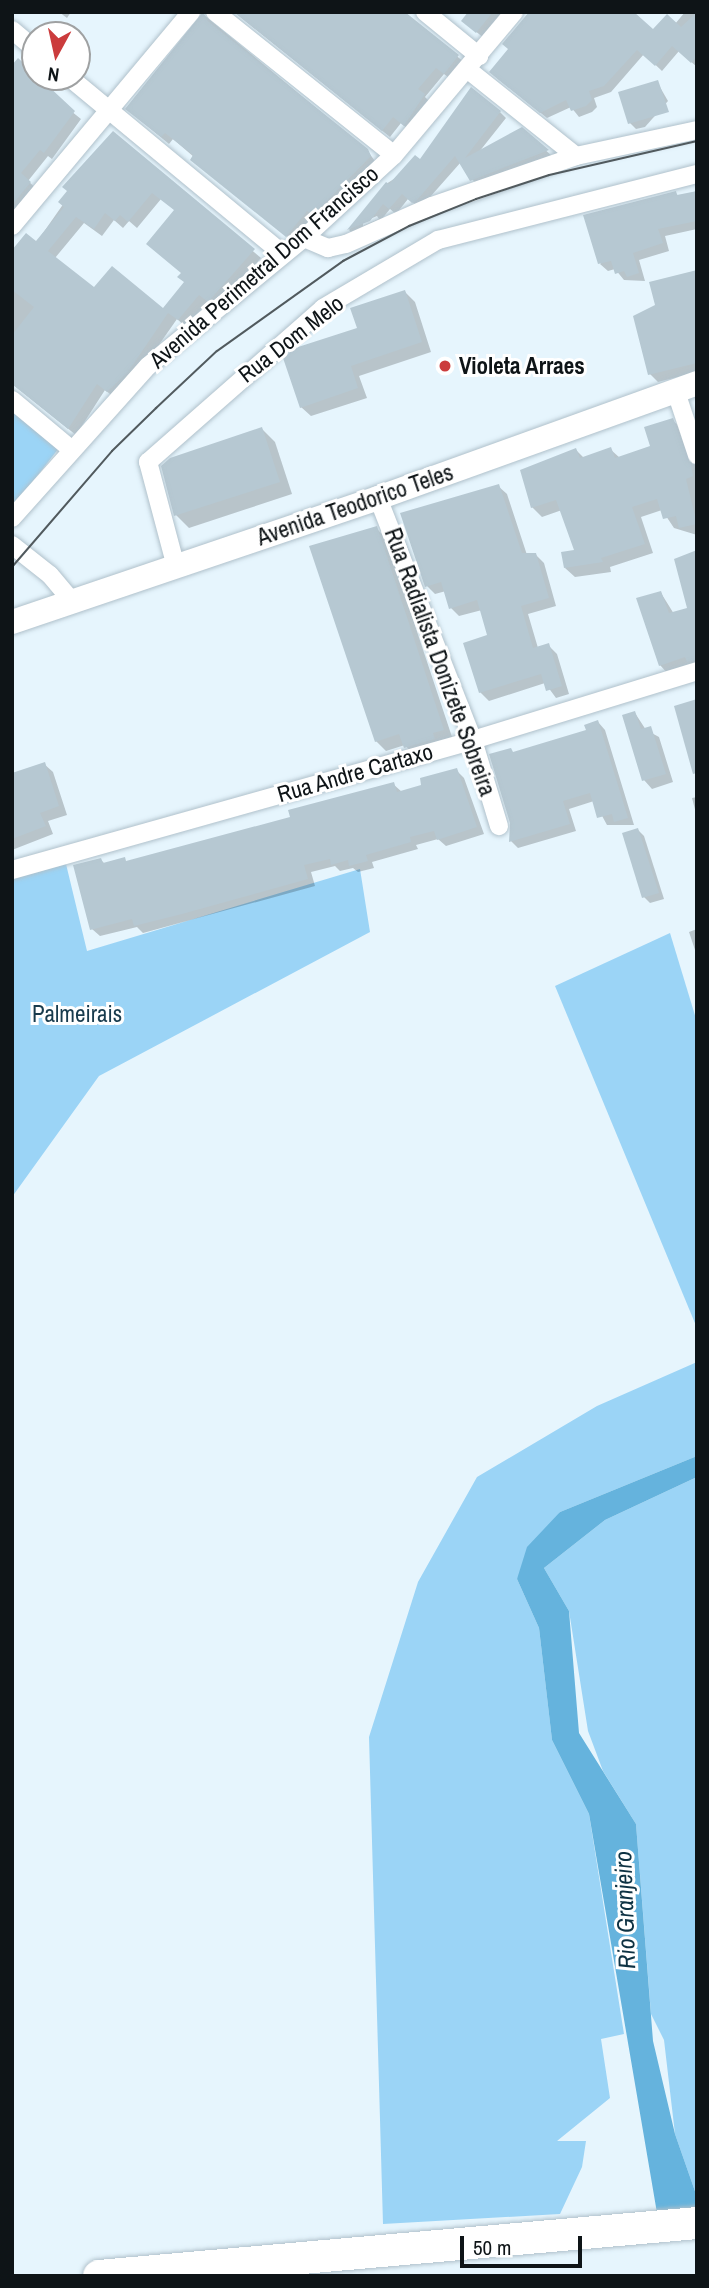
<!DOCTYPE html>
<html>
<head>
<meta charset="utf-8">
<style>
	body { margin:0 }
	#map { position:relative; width:709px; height:2288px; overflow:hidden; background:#e6f5fd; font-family:"Archivo Narrow",sans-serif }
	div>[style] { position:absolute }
	.green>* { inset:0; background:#9bd4f6 }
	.water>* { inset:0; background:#65b3dd }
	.shadow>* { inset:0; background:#0003 }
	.building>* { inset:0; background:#b6c8d2 }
	.roads { filter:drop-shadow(0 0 2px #b0c1cb) drop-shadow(0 0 2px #b0c1cb) }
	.street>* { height:18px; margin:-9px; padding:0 9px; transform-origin:9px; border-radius:9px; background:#fff }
	.secondary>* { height:24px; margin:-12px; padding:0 12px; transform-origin:12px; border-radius:12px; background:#fff }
	.highway>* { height:32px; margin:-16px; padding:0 16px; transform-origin:16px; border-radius:16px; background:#fff }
	.tram>* { height:2px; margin:-1px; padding:0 1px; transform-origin:1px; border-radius:1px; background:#515a5e }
	.dots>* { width:19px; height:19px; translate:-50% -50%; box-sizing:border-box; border:4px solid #fff; border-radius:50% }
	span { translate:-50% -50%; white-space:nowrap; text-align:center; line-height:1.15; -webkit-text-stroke:6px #fff; paint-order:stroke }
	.street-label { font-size:23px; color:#0e1417 }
	.poi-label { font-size:23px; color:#0e1417; font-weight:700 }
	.left { translate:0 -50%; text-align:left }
	.park-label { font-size:23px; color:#183b4d }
	.water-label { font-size:24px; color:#0e3243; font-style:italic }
	.frame { position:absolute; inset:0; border:14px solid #0e1417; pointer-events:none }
	.north { position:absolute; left:21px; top:21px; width:70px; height:70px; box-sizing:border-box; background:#fff; border:2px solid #9fa1a2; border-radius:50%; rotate:188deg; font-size:19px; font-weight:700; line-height:28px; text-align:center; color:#0e1417 }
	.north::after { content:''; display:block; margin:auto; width:24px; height:32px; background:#cb3c3d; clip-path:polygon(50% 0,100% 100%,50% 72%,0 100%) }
	.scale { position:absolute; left:460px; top:2236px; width:122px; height:32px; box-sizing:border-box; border:4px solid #0e1417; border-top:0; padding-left:9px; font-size:21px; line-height:24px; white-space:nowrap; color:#0e1417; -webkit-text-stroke:5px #fff; paint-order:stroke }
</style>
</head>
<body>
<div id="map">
	<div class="green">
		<div style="clip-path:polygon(15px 413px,59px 448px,12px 508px,12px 416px)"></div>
		<div style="clip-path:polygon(66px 864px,87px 951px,360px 869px,370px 932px,99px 1076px,12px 1197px,12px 879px)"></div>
		<div style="clip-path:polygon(670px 933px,697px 1022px,697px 1328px,555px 986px)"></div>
		<div style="clip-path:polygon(697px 1362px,697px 1456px,560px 1512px,517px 1579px,539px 1628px,552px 1740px,589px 1814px,624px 2034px,601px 2039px,610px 2098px,557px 2141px,586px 2141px,582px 2167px,560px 2214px,383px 2224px,369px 1737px,418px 1582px,477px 1477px,597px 1406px)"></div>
		<div style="clip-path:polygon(697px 1477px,697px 2197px,675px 2134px,664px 2040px,651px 2014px,636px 1824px,603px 1771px,588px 1731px,569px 1611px,544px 1568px,605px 1520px)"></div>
	</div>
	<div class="water">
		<div style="clip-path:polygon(697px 1456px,697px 1477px,605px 1520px,544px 1568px,569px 1611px,579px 1733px,636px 1824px,653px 2041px,675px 2134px,697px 2197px,697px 2208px,657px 2213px,589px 1814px,552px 1740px,539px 1628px,517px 1579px,527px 1547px,560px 1512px)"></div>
	</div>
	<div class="shadow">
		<div style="clip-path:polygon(59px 12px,71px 12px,67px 18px)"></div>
		<div style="clip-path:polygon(234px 12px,404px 12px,465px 63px,452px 80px,444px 74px,425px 97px,431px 103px,411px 132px,401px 123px,390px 137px)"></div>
		<div style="clip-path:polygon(467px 12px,505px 12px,484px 38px,470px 27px)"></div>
		<div style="clip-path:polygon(685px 12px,697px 12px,697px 67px,679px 51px,662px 71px,644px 54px,611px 92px,594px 98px,597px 107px,592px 112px,579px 117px,571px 107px,547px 118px,497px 78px,653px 32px,675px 24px)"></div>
		<div style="clip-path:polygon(204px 15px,367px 150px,377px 164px,294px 243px,173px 139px,169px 144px,135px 116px)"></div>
		<div style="clip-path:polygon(12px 64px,81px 119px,52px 159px,48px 156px,28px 181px,38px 190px,12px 220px)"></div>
		<div style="clip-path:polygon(657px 82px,668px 101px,645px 127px,636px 129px,630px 123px)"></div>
		<div style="clip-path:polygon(evenodd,500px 112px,506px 118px,479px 152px,522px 129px,552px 156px,477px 186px,461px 162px,423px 205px,419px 207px,408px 199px,396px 214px,390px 209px,376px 226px,354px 235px,349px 230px,386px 184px,500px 112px,377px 216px,379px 219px,363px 226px,363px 222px,377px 216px)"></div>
		<div style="clip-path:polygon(evenodd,113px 133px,261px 258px,216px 308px,208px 301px,186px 327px,177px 319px,135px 379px,115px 398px,105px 390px,76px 435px,12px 384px,12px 253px,36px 243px,113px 133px,161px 199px,176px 211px,186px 283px,163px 310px,94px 289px,55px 258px,84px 223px,102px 236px,114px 220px,123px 228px,129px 221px,137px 228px,161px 199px)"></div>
		<div style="clip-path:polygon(697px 191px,697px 229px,665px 236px,669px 251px,639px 260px,645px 281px,624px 280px,615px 269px,608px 271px,600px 264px,676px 193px,679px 197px)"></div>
		<div style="clip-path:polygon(697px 271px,697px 372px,658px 382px,650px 374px,657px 306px)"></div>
		<div style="clip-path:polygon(405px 292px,415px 302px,431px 352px,359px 376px,367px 398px,311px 416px,301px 407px,359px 329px)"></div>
		<div style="clip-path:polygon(672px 420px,682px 429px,697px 466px,697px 535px,674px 528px,662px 510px,641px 517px,653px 553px,610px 567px,611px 572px,575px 577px,565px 568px,576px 551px,562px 510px,542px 517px,532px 507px,576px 450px,584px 458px,610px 449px,620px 458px,653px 447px)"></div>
		<div style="clip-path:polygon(262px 429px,275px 442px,292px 494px,189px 528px,176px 515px)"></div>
		<div style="clip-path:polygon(498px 486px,507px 494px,527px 555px,535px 554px,544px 563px,556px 606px,528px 614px,538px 648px,548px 645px,557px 654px,569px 694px,556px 698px,545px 683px,489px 701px,480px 692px,490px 636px,482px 610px,459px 616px,451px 608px,446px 591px,435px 594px,427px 586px)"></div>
		<div style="clip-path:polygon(376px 528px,386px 538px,453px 740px,415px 757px,405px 745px,386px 751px,376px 741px)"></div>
		<div style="clip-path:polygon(697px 552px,697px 670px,669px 675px,660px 665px,661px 593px,674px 614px,689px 609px)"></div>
		<div style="clip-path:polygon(635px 713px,646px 730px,659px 737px,673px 782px,652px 789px,644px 780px)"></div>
		<div style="clip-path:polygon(598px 722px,605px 730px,634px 825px,607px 825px,594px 801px,569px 809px,576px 831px,518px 848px,511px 841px,514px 754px,588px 731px)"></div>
		<div style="clip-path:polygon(44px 764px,53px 772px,67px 815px,48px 821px,53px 834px,12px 850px,12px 774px)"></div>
		<div style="clip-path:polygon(456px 770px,464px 778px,484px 834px,446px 846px,438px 839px,416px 845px,418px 849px,372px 862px,374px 868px,358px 872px,353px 868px,340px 871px,335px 866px,311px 872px,315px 886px,143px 933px,137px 927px,100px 936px,92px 929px,101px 860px,105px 864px,128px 862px,292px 818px,393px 784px,402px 792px,423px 786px)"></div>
		<div style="clip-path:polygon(697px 797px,697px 817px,692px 798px)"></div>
		<div style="clip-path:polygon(638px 830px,644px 836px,664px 899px,650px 903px,644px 897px)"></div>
		<div style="clip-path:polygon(697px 929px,697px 956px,689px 932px)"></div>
	</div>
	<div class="building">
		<div style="clip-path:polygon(203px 12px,208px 21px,368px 149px,371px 156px,322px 206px,312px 214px,307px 211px,286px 237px,190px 160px,193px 155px,165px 133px,161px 137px,125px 109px)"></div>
		<div style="clip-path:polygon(234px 12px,405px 12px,459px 55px,444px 74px,436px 68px,418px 89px,425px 94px,404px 126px,393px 117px,382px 131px)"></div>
		<div style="clip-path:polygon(468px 12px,493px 12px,476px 33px,461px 21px)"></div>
		<div style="clip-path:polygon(529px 12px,634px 12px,653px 29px,667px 14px,681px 27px,697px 12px,697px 56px,691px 63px,672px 46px,655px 66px,637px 50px,604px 86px,589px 91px,592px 100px,586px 106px,571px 111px,566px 100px,540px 113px,489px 72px,508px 49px,502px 44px)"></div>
		<div style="clip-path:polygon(18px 58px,75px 111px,44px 153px,40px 150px,21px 173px,31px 182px,12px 205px,12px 65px)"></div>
		<div style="clip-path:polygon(658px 80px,669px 112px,628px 124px,618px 92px)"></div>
		<div style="clip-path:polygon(471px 87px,501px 111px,465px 158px,522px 127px,549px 150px,470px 181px,455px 156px,417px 200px,412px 203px,402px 194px,389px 209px,383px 204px,370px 221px,347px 230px,386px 182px,389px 184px,415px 155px,420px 159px)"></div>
		<div style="clip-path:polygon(evenodd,113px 131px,255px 249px,208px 302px,199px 295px,178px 320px,168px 313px,128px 372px,107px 392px,97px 384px,68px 429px,12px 384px,12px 335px,34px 307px,12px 290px,12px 250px,26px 233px,36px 241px,64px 207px,58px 202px,67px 191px,62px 187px,113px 131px,152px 193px,174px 210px,146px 244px,181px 273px,177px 277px,184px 282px,163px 308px,112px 266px,94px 287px,48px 251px,76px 217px,94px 229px,105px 213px,115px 221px,120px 215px,128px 222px,152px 193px)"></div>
		<div style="clip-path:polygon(676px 191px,677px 195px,697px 191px,697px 221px,658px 229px,663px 243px,633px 253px,639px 273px,627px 277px,624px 271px,615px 274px,611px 261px,598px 264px,583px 215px)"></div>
		<div style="clip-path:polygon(697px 270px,697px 363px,648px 375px,633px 316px,655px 305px,649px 282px)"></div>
		<div style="clip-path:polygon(405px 290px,422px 342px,351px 366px,358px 388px,300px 408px,283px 358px,295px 348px,357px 328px,350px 308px)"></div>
		<div style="clip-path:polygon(673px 418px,691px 464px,693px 476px,686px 479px,697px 524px,679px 528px,676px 516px,663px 519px,657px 499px,632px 507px,645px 544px,601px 558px,603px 562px,564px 568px,561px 552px,574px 550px,556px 500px,531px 508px,520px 470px,576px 448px,580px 458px,611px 447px,615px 458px,650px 446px,644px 427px)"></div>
		<div style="clip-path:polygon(262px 427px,280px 482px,174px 516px,161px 466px,170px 458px)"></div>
		<div style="clip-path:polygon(499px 484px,522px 553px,536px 553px,549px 598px,521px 606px,533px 648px,549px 643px,562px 686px,546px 691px,541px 674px,479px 693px,463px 643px,487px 635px,477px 600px,449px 609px,441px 582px,425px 587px,400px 513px)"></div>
		<div style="clip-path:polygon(377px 526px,444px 730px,433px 733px,435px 739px,404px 748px,399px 734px,375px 742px,309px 546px)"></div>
		<div style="clip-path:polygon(697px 550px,697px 660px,687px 662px,685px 657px,659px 666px,636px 598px,661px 591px,669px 613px,687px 608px,674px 559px)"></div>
		<div style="clip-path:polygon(697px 699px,697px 773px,693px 774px,674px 706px)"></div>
		<div style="clip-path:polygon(635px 711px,641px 729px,651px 726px,666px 774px,642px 781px,622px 715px)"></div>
		<div style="clip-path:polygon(598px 720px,628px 818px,614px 822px,612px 814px,597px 818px,590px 793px,563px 801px,570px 824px,509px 842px,510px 823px,489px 754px,511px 748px,513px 752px,586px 730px,584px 725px)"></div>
		<div style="clip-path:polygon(45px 762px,59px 806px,40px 813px,46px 826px,12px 839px,12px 773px)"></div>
		<div style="clip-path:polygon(457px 768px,477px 827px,437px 840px,434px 831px,410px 837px,411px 842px,366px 855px,368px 861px,349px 866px,348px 860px,331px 865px,330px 859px,304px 865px,308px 879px,182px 914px,134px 926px,132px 919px,90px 930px,73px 865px,101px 858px,103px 863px,125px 857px,126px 861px,290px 817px,288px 810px,394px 782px,397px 792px,421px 785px,420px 778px)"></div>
		<div style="clip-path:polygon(638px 828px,659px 893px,642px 898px,622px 833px)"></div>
	</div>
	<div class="roads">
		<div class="street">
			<div style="left:215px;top:12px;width:229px;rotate:38.6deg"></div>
			<div style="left:425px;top:12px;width:70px;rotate:39.2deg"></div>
			<div style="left:12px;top:30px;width:30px;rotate:40deg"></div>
			<div style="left:467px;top:69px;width:139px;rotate:38.6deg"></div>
			<div style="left:69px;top:77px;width:278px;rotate:39.6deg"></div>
			<div style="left:12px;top:226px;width:279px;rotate:-50.1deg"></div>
			<div style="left:304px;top:238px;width:26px;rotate:23deg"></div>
			<div style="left:328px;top:248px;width:18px;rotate:-13deg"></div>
			<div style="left:346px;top:244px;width:94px;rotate:-23.8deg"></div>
			<div style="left:432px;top:206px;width:152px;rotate:-19.1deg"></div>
			<div style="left:576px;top:156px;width:124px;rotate:-12.1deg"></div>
			<div style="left:675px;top:389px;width:70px;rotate:71.6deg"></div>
			<div style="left:12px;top:400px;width:78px;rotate:39.8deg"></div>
			<div style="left:378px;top:498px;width:260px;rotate:68.6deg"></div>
			<div style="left:473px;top:740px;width:90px;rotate:73.2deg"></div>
			<div style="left:12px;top:518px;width:204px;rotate:-48.2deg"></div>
			<div style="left:148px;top:366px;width:202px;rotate:-39.4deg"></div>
			<div style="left:304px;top:238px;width:122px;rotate:-42.7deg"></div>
			<div style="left:394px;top:155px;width:187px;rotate:-50deg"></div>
			<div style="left:12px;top:545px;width:48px;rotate:38.3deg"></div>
			<div style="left:50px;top:575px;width:35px;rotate:50deg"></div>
			<div style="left:176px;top:567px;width:109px;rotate:-104.9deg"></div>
			<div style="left:148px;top:462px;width:233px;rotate:-41.3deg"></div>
			<div style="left:323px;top:308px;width:134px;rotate:-30.6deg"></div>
			<div style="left:438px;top:240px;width:267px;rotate:-14.3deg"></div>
			<div style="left:12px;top:870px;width:479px;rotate:-15.7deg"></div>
			<div style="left:473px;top:740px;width:234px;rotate:-17.1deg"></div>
		</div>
		<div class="secondary">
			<div style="left:12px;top:622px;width:386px;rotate:-18.7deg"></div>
			<div style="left:378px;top:498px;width:339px;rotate:-19.8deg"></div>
		</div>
		<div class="highway">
			<div style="left:99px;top:2276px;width:600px;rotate:-5.06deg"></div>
		</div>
	</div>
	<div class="tram">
		<div style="left:12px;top:567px;width:153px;rotate:-49.2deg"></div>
		<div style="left:112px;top:451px;width:62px;rotate:-44.3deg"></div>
		<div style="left:156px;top:408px;width:83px;rotate:-43.1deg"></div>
		<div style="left:217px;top:351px;width:155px;rotate:-35.5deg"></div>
		<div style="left:343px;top:261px;width:75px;rotate:-27.9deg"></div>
		<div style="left:409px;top:226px;width:72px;rotate:-21.9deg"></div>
		<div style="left:476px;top:199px;width:77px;rotate:-18.2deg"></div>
		<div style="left:549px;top:175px;width:152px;rotate:-12.9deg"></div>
	</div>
	<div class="dots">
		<div style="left:445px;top:366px;background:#cb3c3d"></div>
	</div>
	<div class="street-label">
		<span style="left:264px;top:267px;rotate:-41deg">Avenida Perimetral Dom Francisco</span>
		<span style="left:291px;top:339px;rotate:-38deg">Rua Dom Melo</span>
		<span style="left:355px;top:505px;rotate:-19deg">Avenida Teodorico Teles</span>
		<span style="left:440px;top:662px;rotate:70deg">Rua Radialista Donizete Sobreira</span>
		<span style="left:355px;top:773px;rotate:-16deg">Rua Andre Cartaxo</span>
	</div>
	<div class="poi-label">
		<span class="left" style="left:459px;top:366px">Violeta Arraes</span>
	</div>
	<div class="park-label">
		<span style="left:77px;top:1014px">Palmeirais</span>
	</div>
	<div class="water-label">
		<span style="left:625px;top:1910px;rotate:-92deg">Rio Granjeiro</span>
	</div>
	<div class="frame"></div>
	<div class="north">N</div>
	<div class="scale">50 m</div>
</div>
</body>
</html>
